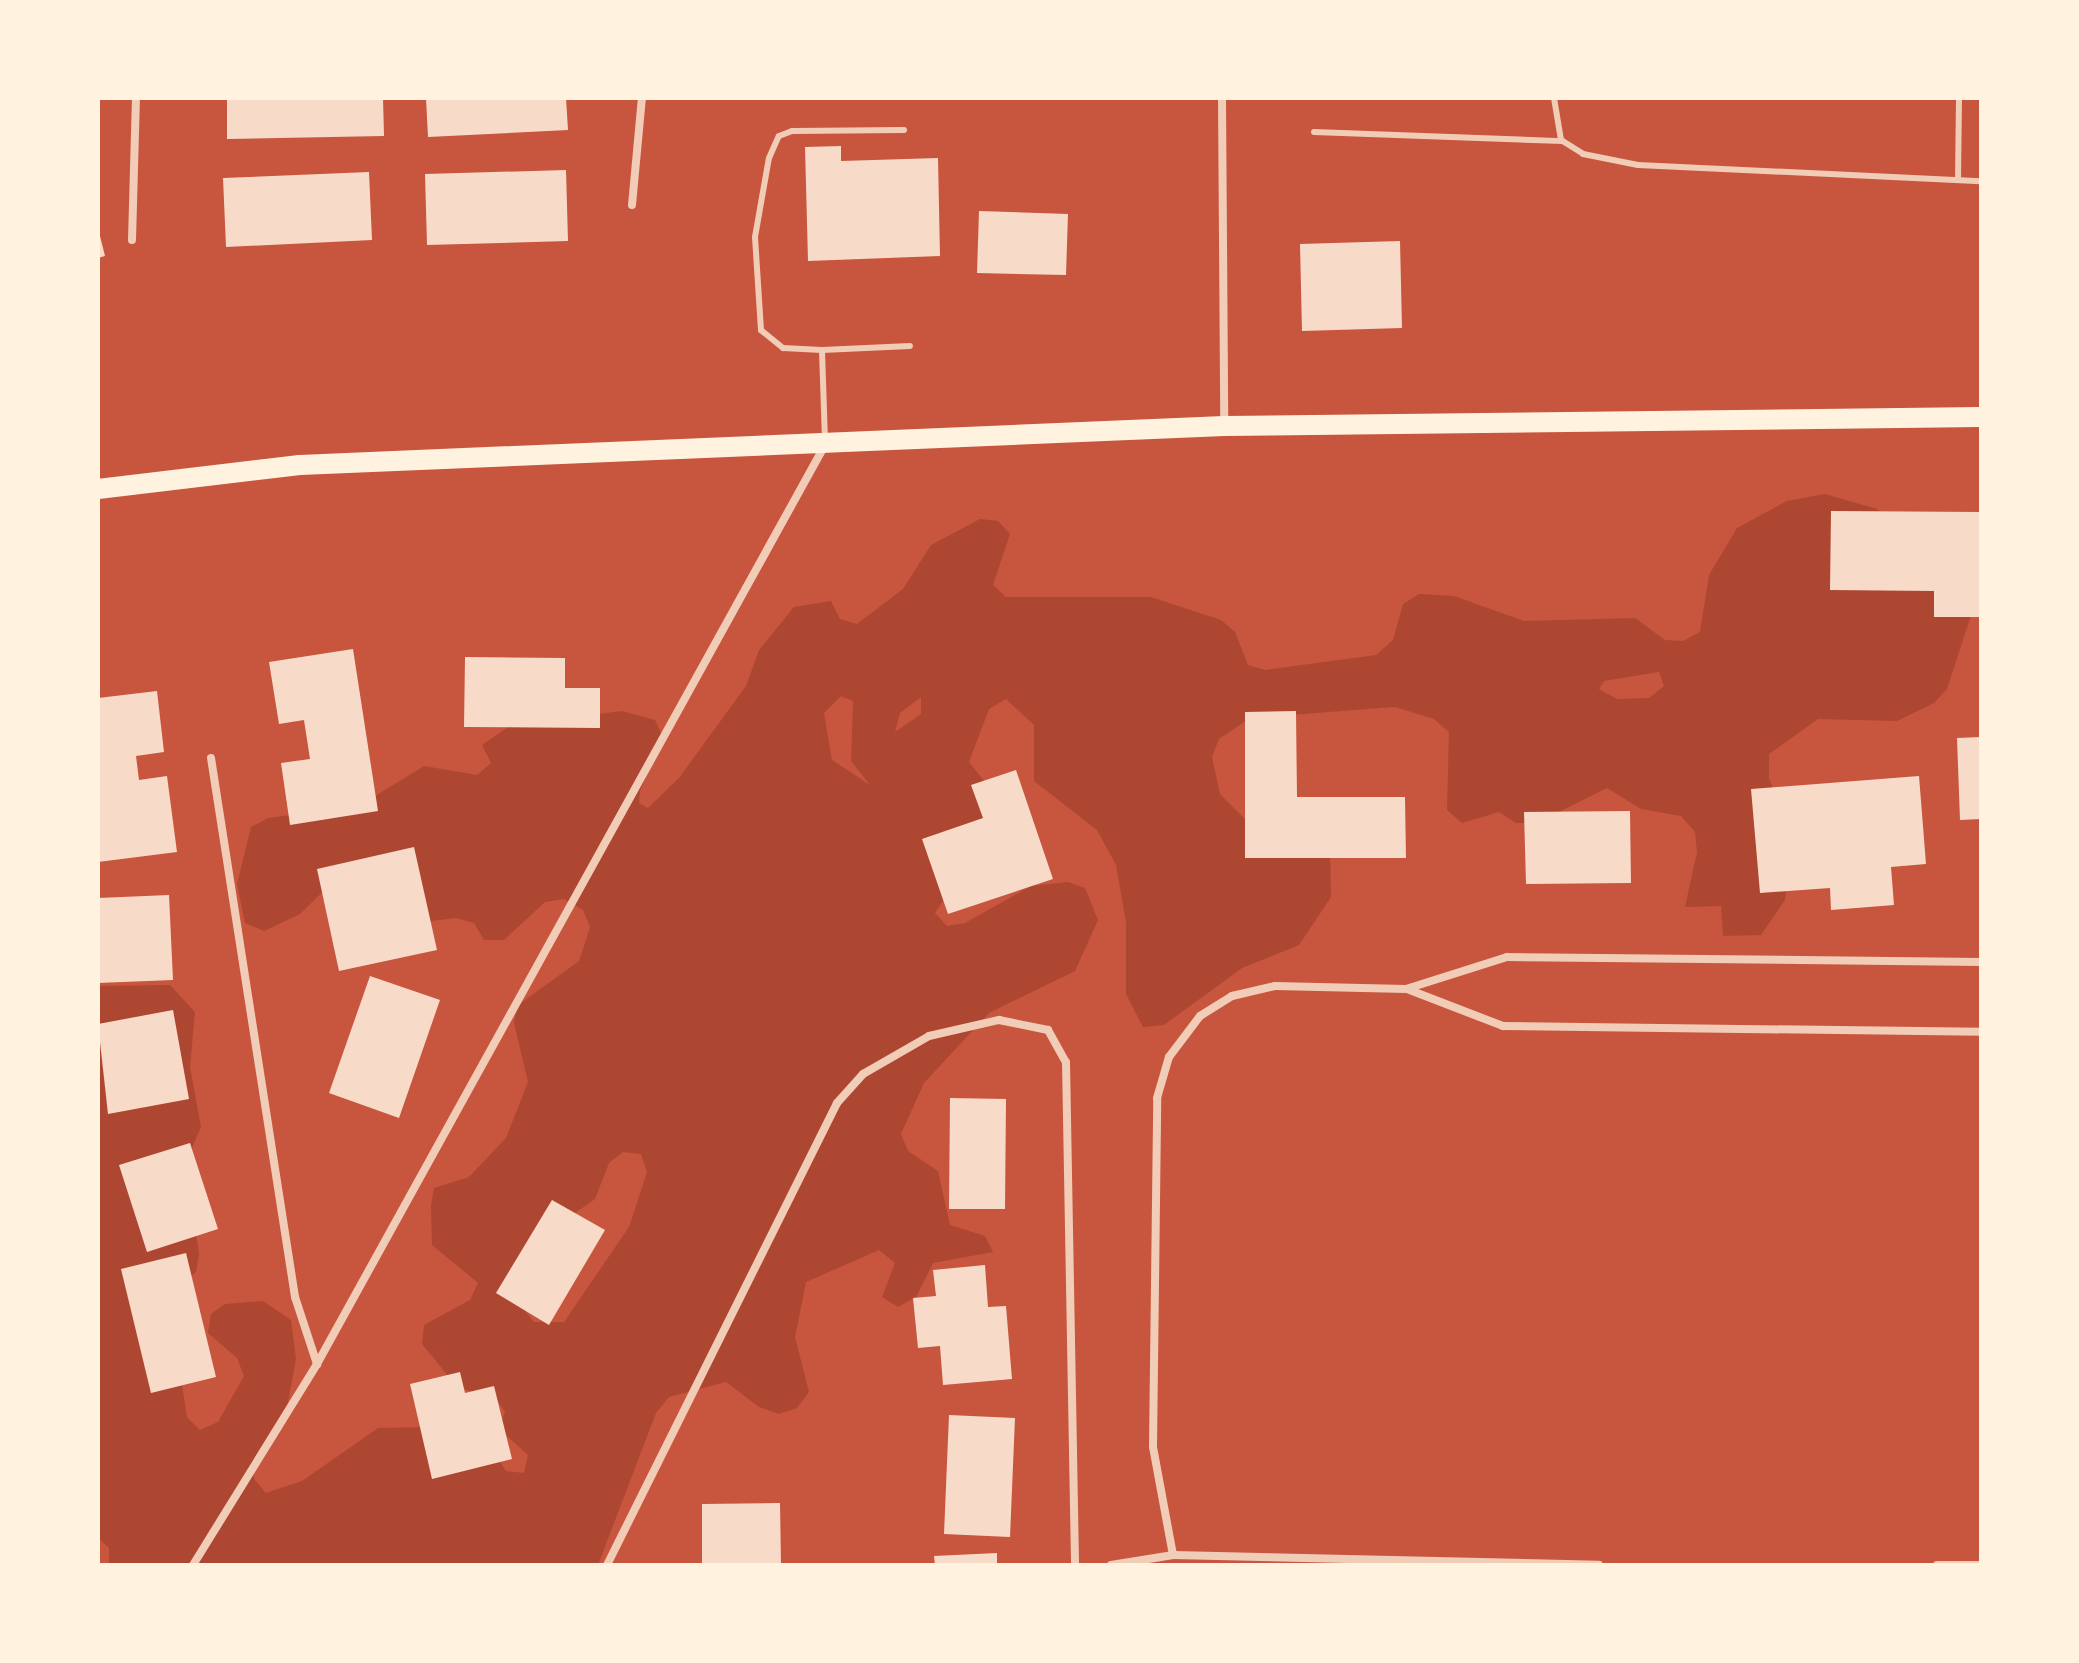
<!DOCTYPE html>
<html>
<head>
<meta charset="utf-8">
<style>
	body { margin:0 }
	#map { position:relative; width:2079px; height:1663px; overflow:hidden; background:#c8553d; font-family:Ubuntu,sans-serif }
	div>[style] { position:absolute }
	.green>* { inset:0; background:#ae4732 }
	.building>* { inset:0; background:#f7dbc8 }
	.service>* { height:6px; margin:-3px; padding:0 3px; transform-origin:3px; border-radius:3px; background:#f1ccb7 }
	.minor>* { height:8px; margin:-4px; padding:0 4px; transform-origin:4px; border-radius:4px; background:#f1ccb7 }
	.primary>* { height:20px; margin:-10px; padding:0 10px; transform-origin:10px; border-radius:10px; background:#fff3e0 }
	span { translate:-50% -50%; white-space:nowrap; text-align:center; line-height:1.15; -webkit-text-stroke:6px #fff3e0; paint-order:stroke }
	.frame { position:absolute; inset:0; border:100px solid #fff3e0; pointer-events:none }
</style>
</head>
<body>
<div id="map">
	<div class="green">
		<div style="clip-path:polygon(evenodd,1825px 494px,1877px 509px,1976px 600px,1947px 689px,1934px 703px,1897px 721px,1818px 719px,1769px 754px,1769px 779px,1793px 833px,1785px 900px,1761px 935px,1723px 936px,1721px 906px,1685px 907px,1697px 852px,1695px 832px,1681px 816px,1641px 809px,1607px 788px,1537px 823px,1516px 823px,1499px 812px,1462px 823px,1447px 810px,1449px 732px,1434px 719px,1395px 707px,1250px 718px,1219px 739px,1212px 757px,1220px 794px,1245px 819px,1330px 843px,1331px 897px,1299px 945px,1242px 968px,1164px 1025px,1143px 1027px,1126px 994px,1126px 922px,1116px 865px,1097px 830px,1034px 781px,1034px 725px,1006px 699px,989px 709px,969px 762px,1004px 806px,935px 913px,947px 926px,965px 923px,1031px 886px,1068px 882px,1085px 888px,1098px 920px,1075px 971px,989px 1013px,924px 1083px,901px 1134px,908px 1151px,938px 1171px,950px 1225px,985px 1236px,993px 1252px,933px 1263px,916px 1297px,898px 1307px,882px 1297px,895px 1263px,879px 1250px,806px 1282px,795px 1337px,809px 1392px,797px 1408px,779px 1414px,759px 1407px,726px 1382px,669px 1397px,656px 1413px,598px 1565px,109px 1565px,109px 1548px,98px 1538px,98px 986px,170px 985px,195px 1012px,190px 1067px,201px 1127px,186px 1162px,199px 1254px,196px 1272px,168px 1295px,187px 1417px,200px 1430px,218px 1422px,244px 1376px,237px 1358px,208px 1333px,211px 1314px,225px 1304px,263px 1301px,291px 1320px,296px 1359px,286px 1413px,254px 1461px,254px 1479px,266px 1493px,302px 1481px,378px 1428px,432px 1427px,496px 1456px,506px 1471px,524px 1473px,528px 1455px,499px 1429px,505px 1412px,495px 1397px,458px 1388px,422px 1344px,424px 1325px,470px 1300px,478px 1283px,432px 1245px,431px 1206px,434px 1188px,469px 1177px,506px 1138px,528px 1082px,514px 1023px,518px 1005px,579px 961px,590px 927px,583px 910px,564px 899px,545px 902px,504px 940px,484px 940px,474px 923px,456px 918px,415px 923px,342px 873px,300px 914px,264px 931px,245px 923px,237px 884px,251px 827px,268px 818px,359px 806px,424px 766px,477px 775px,491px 763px,482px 745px,511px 725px,622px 711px,655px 720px,663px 738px,640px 791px,639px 803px,648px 808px,679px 778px,746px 686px,759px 650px,794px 607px,831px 601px,840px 619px,857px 624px,903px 589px,931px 545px,980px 519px,998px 521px,1010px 534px,993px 585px,1006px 597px,1151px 597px,1221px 620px,1235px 632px,1248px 665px,1265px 670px,1376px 655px,1393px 640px,1403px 604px,1419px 594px,1454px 596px,1524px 621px,1635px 618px,1665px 640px,1683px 641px,1700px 632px,1709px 575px,1737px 528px,1787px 501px,1825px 494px,1659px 672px,1664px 686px,1649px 698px,1617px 699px,1599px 689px,1604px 681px,1659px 672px,1825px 494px,841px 696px,853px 701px,851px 761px,870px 785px,832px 760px,824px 713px,841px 696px,1825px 494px,921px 697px,921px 714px,895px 732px,900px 713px,921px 697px,1825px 494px,623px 1152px,641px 1154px,647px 1172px,629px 1227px,564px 1322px,534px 1322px,522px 1307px,542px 1236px,595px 1199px,609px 1163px,623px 1152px)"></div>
	</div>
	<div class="building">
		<div style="clip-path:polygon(227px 98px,383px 98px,384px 136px,227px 139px)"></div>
		<div style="clip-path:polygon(426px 98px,566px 98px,568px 130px,428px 137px)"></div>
		<div style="clip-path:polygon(841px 146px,841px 161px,938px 158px,940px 256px,808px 261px,805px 147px)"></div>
		<div style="clip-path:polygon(566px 170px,568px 241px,427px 245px,425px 174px)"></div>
		<div style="clip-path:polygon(369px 172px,372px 240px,226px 247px,223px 178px)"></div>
		<div style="clip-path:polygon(979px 211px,1068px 214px,1066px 275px,977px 273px)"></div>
		<div style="clip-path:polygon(98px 228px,105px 256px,98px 258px)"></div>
		<div style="clip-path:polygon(1400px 241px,1402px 328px,1302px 331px,1300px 244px)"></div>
		<div style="clip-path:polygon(1831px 511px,1981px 512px,1981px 617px,1934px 617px,1934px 591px,1830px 590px)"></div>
		<div style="clip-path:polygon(353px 649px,378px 811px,290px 825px,281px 763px,310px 759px,304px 720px,279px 724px,269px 662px)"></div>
		<div style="clip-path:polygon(465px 657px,565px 658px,565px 688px,600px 688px,600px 728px,464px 727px)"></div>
		<div style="clip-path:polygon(157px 691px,164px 752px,136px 756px,139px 780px,167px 776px,177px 852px,98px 862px,98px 698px)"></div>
		<div style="clip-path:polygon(1296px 711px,1297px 797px,1405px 797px,1406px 858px,1245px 858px,1245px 712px)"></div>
		<div style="clip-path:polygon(1981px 737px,1981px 819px,1960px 820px,1957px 738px)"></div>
		<div style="clip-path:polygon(1016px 770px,1053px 879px,948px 914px,922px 839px,983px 818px,971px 785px)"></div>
		<div style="clip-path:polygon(1919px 776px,1926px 864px,1891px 867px,1894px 905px,1831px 910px,1830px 888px,1760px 893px,1751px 789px)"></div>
		<div style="clip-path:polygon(1630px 811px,1631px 883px,1526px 884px,1524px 812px)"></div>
		<div style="clip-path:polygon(414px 847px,437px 950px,339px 971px,317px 869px)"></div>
		<div style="clip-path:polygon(169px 895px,173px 980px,98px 983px,98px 898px)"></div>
		<div style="clip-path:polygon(370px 976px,440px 1000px,399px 1118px,329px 1093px)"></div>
		<div style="clip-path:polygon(173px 1010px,189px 1099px,108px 1114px,98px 1024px)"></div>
		<div style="clip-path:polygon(950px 1098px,1006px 1099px,1005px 1209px,949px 1209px)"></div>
		<div style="clip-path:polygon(190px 1143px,218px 1229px,147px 1252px,119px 1165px)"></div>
		<div style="clip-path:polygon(552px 1200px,605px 1230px,549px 1325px,496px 1293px)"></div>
		<div style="clip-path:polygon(186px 1253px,216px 1377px,151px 1393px,121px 1269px)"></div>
		<div style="clip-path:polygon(985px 1265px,988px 1307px,1006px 1306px,1012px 1379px,943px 1385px,940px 1346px,918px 1348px,913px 1298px,936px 1296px,933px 1270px)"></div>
		<div style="clip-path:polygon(460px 1372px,465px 1393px,494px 1386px,512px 1459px,432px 1479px,410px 1384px)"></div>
		<div style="clip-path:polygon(949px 1415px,1015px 1418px,1010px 1537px,944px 1534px)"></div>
		<div style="clip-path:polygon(780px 1503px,781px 1565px,702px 1565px,702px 1504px)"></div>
		<div style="clip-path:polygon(997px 1553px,997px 1565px,935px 1565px,934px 1556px)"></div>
	</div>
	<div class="service">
		<div style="left:1554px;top:98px;width:43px;rotate:80.5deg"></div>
		<div style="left:1561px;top:140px;width:26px;rotate:32deg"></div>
		<div style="left:1583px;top:154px;width:56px;rotate:11.3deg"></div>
		<div style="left:1638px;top:165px;width:343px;rotate:2.7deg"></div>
		<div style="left:1314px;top:132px;width:249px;rotate:2.1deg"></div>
		<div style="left:1958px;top:180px;width:82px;rotate:-89.3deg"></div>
		<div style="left:822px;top:350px;width:39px;rotate:-177deg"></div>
		<div style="left:783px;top:348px;width:28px;rotate:-141deg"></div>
		<div style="left:761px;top:330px;width:93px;rotate:-93.7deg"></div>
		<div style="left:755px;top:237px;width:80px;rotate:-80deg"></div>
		<div style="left:769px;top:158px;width:24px;rotate:-66deg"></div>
		<div style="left:779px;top:136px;width:14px;rotate:-21deg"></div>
		<div style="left:792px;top:131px;width:112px;rotate:-0.5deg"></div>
		<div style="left:825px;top:441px;width:91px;rotate:-91.9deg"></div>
		<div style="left:822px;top:350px;width:88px;rotate:-2.6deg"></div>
	</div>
	<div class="minor">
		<div style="left:1222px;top:98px;width:327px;rotate:89.6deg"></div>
		<div style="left:632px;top:205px;width:107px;rotate:-84.7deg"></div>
		<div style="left:132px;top:240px;width:142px;rotate:-88.4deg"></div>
		<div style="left:211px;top:758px;width:546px;rotate:81.14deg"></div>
		<div style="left:295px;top:1297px;width:71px;rotate:71.8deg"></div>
		<div style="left:1407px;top:989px;width:103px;rotate:21.1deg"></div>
		<div style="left:1503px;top:1026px;width:478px;rotate:0.7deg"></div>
		<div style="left:1173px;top:1555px;width:110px;rotate:-100.5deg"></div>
		<div style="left:1153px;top:1447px;width:349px;rotate:-89.3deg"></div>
		<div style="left:1157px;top:1098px;width:43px;rotate:-73.7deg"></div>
		<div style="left:1169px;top:1057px;width:51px;rotate:-52.9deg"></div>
		<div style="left:1200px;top:1016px;width:38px;rotate:-32deg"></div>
		<div style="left:1232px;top:996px;width:44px;rotate:-13.1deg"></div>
		<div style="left:1275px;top:986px;width:131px;rotate:1.3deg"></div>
		<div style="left:1406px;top:989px;width:106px;rotate:-17.6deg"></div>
		<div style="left:1507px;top:957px;width:474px;rotate:0.6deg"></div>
		<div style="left:193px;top:1565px;width:236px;rotate:-58.3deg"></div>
		<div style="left:317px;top:1364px;width:1050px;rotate:-61.07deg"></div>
		<div style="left:607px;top:1565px;width:516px;rotate:-63.53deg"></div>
		<div style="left:837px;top:1103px;width:39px;rotate:-48deg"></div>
		<div style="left:863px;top:1074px;width:76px;rotate:-29.9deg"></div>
		<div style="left:929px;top:1036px;width:72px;rotate:-12.9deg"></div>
		<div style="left:999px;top:1020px;width:50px;rotate:11.5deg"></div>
		<div style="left:1048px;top:1030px;width:37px;rotate:61deg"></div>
		<div style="left:1066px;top:1062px;width:503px;rotate:88.97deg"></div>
		<div style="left:1111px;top:1565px;width:63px;rotate:-9.2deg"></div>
		<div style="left:1173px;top:1555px;width:426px;rotate:1.3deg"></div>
		<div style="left:1937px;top:1565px;width:44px"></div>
	</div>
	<div class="primary">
		<div style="left:98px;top:489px;width:203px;rotate:-6.8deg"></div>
		<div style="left:300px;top:465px;width:925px;rotate:-2.42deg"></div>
		<div style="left:1224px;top:426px;width:757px;rotate:-0.68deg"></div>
	</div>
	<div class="frame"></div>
</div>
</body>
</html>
